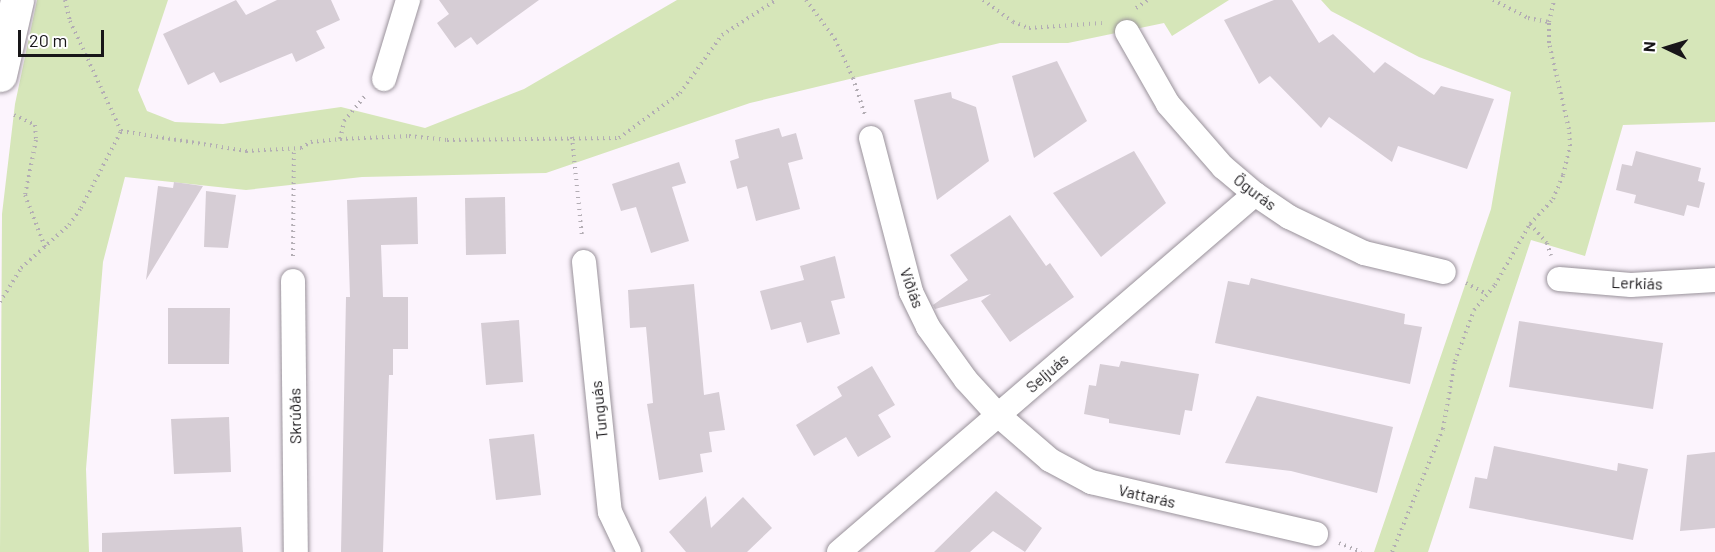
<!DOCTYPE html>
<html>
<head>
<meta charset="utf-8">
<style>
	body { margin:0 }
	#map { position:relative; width:1715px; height:552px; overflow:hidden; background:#fcf4fd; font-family:Barlow,sans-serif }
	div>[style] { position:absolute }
	.green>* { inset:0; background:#d6e6b9 }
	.building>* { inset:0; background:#d6cdd5 }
	.path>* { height:4px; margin-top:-2px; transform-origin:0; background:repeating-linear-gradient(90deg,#b3adb4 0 1.5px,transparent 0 6px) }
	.roads { filter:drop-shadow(0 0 2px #99929a) drop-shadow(0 0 2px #99929a) }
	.street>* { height:24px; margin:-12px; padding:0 12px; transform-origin:12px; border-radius:12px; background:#fff }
	.secondary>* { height:33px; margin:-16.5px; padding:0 16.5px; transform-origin:16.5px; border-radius:16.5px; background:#fff }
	span { translate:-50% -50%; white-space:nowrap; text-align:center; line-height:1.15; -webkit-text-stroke:5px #fff; paint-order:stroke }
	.street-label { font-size:16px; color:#181619 }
	.north { position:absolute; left:1637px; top:18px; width:60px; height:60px; -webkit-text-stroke:4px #fff; paint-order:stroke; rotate:274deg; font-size:16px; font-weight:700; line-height:24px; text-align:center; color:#181619 }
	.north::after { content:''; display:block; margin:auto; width:21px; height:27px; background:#181619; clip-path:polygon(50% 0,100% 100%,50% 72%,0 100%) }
	.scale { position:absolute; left:18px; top:30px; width:86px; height:27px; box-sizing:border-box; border:3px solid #181619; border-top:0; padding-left:8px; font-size:18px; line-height:21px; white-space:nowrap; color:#181619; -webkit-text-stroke:4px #fff; paint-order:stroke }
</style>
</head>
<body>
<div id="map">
	<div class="green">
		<div style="clip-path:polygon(37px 0,168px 0,138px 90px,147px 111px,175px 122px,223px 124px,341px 107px,425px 128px,524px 89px,677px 0,1229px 0,1172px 36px,1164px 23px,1068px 43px,1000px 43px,750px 103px,546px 173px,362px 177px,246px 190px,125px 177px,103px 262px,86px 469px,89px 552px,0 552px,2px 214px,15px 104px)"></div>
		<div style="clip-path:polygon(1321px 0,1715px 0,1715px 122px,1623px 125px,1585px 256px,1531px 240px,1428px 552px,1374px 552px,1491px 209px,1511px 92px,1419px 57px,1331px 11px)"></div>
	</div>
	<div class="building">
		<div style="clip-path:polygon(236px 0,246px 15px,277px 0,331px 0,340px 20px,316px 31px,325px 48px,296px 62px,292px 53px,220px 83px,214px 72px,188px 85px,163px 34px)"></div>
		<div style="clip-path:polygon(439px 0,539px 0,477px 45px,471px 37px,455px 48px,437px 23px,449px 14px)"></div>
		<div style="clip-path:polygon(1274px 0,1292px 0,1319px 43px,1333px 34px,1374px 73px,1385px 62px,1434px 95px,1441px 86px,1494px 99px,1467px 169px,1398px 146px,1392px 162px,1329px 117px,1321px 128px,1270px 76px,1259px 84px,1224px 20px)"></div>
		<div style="clip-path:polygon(1057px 61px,1087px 121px,1034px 158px,1012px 76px)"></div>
		<div style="clip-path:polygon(951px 92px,952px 98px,976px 107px,989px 161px,937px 200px,914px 100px)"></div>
		<div style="clip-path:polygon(779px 128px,782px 137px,796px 133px,803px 159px,788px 163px,800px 209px,756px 221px,747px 186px,737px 189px,730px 161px,739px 158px,735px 140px)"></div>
		<div style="clip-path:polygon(1134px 151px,1166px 203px,1101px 257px,1053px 193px)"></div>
		<div style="clip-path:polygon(1636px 151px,1701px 168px,1698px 181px,1705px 183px,1699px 208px,1687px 205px,1684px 216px,1634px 203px,1636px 195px,1616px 190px,1622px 164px,1632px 166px)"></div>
		<div style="clip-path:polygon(679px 162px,686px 183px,672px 187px,689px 241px,651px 253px,636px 207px,621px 211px,612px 184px)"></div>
		<div style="clip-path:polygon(174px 182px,203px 186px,146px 280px,158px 186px,173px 188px)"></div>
		<div style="clip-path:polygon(206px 191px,236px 195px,228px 248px,204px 247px)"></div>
		<div style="clip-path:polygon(417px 197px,418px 244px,381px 245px,383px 297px,408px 297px,408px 349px,393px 349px,393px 375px,389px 375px,383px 552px,341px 552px,346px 297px,350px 297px,347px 200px)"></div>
		<div style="clip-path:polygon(505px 197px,506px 254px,466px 255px,465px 198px)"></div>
		<div style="clip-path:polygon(1010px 215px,1046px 266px,1050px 263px,1074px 297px,1010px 342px,981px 301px,991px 294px,935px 309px,933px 305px,968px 280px,950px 255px)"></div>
		<div style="clip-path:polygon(835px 256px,845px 298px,831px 301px,840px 334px,807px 343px,801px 322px,771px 330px,760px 291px,804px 280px,800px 266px)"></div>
		<div style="clip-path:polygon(1251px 278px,1405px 314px,1404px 324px,1422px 327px,1410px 384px,1215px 343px,1228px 281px,1249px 285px)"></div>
		<div style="clip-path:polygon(694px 284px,704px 395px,719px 392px,725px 430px,709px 432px,712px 452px,700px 454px,703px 472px,659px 480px,647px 404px,653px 403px,646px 327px,630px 328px,628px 290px)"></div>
		<div style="clip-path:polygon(168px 308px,230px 308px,229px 364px,168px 364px)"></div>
		<div style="clip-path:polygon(519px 320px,523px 382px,486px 385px,481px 323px)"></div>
		<div style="clip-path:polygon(1519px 321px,1663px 343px,1653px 409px,1509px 387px)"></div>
		<div style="clip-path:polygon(1121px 361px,1199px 374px,1192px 411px,1185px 410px,1180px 435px,1109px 423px,1109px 419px,1084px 414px,1089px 385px,1096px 386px,1100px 364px,1119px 367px)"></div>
		<div style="clip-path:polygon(872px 366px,895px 405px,878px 415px,891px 437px,858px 457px,846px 437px,814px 456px,796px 425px,842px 396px,837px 387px)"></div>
		<div style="clip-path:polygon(1257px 396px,1393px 427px,1377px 493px,1291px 471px,1225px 463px)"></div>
		<div style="clip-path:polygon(229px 417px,231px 472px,174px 474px,171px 419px)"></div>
		<div style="clip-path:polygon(534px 434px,541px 495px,496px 500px,489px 439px)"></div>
		<div style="clip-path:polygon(1494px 446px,1617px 471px,1618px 463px,1648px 469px,1633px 540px,1469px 508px,1475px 477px,1487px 479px)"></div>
		<div style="clip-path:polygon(1715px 452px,1715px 528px,1680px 531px,1687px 455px)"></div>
		<div style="clip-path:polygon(996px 491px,1042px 528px,1025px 552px,993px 531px,970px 552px,934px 552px)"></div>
		<div style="clip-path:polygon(706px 496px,711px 528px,743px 497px,772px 528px,747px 552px,686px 552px,669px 532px)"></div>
		<div style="clip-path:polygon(241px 527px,243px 552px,102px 552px,102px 533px)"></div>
	</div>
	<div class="path">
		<div style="left:65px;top:0;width:22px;rotate:77deg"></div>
		<div style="left:70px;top:21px;width:121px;rotate:65.1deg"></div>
		<div style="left:121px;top:131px;width:127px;rotate:9.1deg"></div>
		<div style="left:246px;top:151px;width:55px;rotate:-3.1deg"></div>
		<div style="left:301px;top:148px;width:12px;rotate:-31deg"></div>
		<div style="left:311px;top:142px;width:29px;rotate:-6deg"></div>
		<div style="left:340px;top:139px;width:69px;rotate:-2.5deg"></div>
		<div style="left:409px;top:136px;width:38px;rotate:6deg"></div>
		<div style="left:447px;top:140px;width:172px;rotate:-0.7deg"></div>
		<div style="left:619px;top:138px;width:76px;rotate:-36.4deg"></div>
		<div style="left:680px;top:93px;width:72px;rotate:-54.1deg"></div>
		<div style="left:722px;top:35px;width:64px;rotate:-32.9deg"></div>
		<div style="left:806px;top:0;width:49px;rotate:53.4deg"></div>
		<div style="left:835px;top:39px;width:43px;rotate:65.2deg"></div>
		<div style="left:853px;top:78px;width:40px;rotate:72deg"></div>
		<div style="left:983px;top:0;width:37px;rotate:36deg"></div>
		<div style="left:1013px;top:22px;width:17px;rotate:21deg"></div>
		<div style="left:1029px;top:28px;width:73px;rotate:-3.9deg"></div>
		<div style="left:1493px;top:0;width:39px;rotate:27deg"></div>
		<div style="left:1528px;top:18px;width:21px;rotate:11deg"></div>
		<div style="left:1549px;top:22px;width:23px;rotate:-77deg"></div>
		<div style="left:1136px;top:8px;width:14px;rotate:-34deg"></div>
		<div style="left:14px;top:115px;width:23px;rotate:25deg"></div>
		<div style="left:35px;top:125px;width:15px;rotate:86deg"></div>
		<div style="left:36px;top:140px;width:56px;rotate:101.3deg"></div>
		<div style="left:25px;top:195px;width:56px;rotate:69deg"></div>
		<div style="left:572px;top:137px;width:101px;rotate:84.3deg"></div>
		<div style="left:340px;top:139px;width:18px;rotate:-77deg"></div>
		<div style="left:344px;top:121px;width:33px;rotate:-50deg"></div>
		<div style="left:1530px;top:224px;width:25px;rotate:48deg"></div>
		<div style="left:1547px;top:243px;width:13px;rotate:72deg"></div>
		<div style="left:293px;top:256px;width:108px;rotate:-89.5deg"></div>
		<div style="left:1466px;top:283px;width:24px;rotate:28deg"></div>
		<div style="left:0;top:302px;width:40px;rotate:-58deg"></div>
		<div style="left:21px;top:268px;width:64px;rotate:-41.9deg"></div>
		<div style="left:69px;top:225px;width:21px;rotate:-55deg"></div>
		<div style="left:81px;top:208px;width:87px;rotate:-62.5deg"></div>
		<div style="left:1339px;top:543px;width:24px;rotate:22deg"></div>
		<div style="left:1392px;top:552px;width:133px;rotate:-67.5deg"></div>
		<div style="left:1443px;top:429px;width:69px;rotate:-80deg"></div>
		<div style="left:1455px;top:361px;width:54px;rotate:-69.6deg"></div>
		<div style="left:1474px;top:310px;width:33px;rotate:-50deg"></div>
		<div style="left:1495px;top:285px;width:70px;rotate:-60.2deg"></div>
		<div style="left:1530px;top:224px;width:34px;rotate:-47deg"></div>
		<div style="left:1553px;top:199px;width:26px;rotate:-67deg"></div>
		<div style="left:1563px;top:175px;width:30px;rotate:-76deg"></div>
		<div style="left:1570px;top:146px;width:17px;rotate:-93deg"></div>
		<div style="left:1569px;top:129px;width:88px;rotate:-103.1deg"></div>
		<div style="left:1549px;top:43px;width:21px;rotate:-90deg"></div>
	</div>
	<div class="roads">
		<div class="street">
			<div style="left:1127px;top:32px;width:83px;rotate:60.3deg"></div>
			<div style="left:1168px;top:104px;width:84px;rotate:48.9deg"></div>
			<div style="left:1223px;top:167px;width:42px;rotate:40.2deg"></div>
			<div style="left:1255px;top:194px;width:41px;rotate:34.1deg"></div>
			<div style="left:1289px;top:217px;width:83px;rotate:25.6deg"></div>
			<div style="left:1364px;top:253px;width:82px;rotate:13.4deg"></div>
			<div style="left:384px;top:79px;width:83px;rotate:-73.1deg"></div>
			<div style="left:871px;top:138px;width:159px;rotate:75.4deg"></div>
			<div style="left:911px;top:292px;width:39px;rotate:64deg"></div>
			<div style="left:928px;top:327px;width:65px;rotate:54.4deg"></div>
			<div style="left:966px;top:380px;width:47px;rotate:47.6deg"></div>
			<div style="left:998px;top:415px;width:69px;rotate:40.9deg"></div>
			<div style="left:1050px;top:460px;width:47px;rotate:28.2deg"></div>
			<div style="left:1091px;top:482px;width:231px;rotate:13deg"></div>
			<div style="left:584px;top:262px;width:251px;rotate:84.1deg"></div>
			<div style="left:610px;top:512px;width:44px;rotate:64.6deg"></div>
			<div style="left:1559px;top:279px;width:72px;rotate:4.8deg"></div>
			<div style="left:1631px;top:285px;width:84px;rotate:-3.4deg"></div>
			<div style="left:293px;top:281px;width:271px;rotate:89.4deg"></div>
			<div style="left:839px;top:552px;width:549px;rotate:-40.71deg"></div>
		</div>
		<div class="secondary">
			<div style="left:0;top:75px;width:77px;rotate:-77.2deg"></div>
		</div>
	</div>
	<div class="street-label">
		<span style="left:1255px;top:192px;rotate:37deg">Ögurás</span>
		<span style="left:1637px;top:283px;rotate:2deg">Lerkiás</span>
		<span style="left:912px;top:288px;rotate:70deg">Víðiás</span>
		<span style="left:1047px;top:373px;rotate:-41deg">Seljuás</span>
		<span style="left:599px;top:410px;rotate:-96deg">Tunguás</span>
		<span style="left:295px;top:416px;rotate:-91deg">Skrúðás</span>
		<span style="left:1147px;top:496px;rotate:13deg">Vattarás</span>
	</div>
	<div class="north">N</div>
	<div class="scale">20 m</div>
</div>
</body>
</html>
